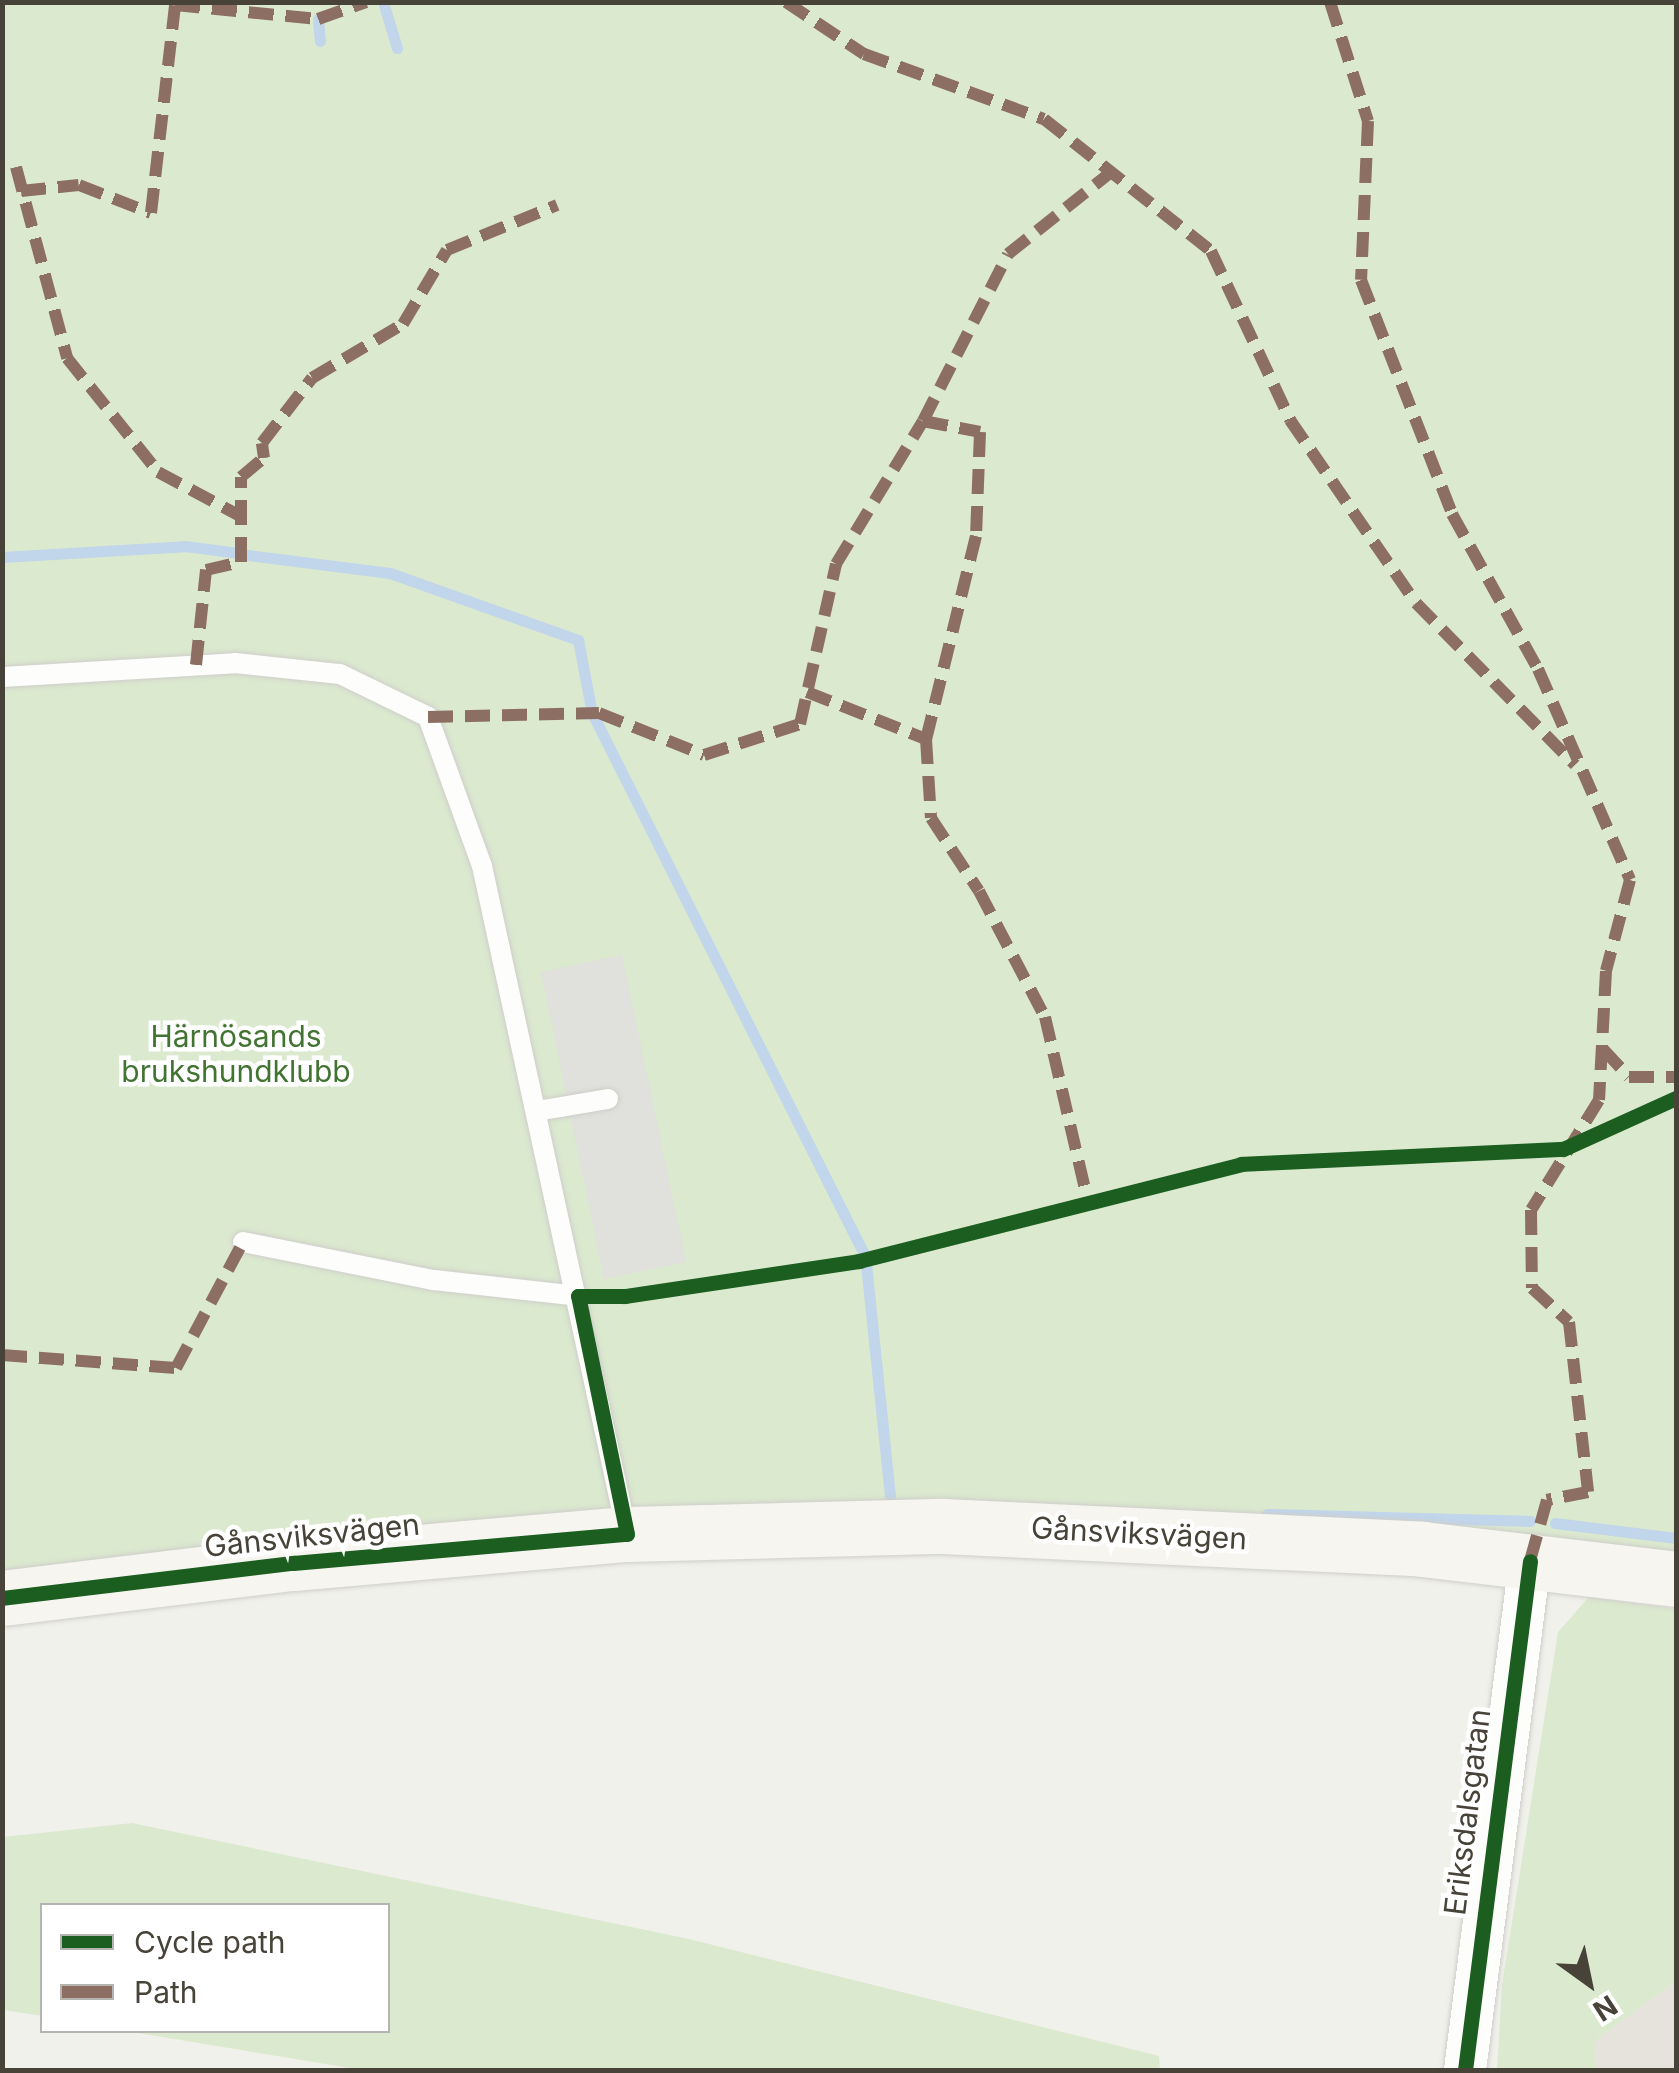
<!DOCTYPE html>
<html>
<head>
<meta charset="utf-8">
<style>
	body { margin:0 }
	#map { position:relative; width:1679px; height:2073px; overflow:hidden; background:#f1f1ec; font-family:Inter,sans-serif }
	div>[style] { position:absolute }
	.residential>* { inset:0; background:#e5e3db }
	.green>* { inset:0; background:#dbe9cf }
	.parking>* { inset:0; background:#e0e0dc }
	.stream>* { height:11px; margin:-5.5px; padding:0 5.5px; transform-origin:5.5px; border-radius:5.5px; background:#c1d5eb }
	.roads { filter:drop-shadow(0 0 2px #cfceca) drop-shadow(0 0 2px #cfceca) }
	.service>* { height:20px; margin:-10px; padding:0 10px; transform-origin:10px; border-radius:10px; background:#fdfdfc }
	.minor>* { height:42px; margin:-21px; padding:0 21px; transform-origin:21px; border-radius:21px; background:#fdfdfc }
	.secondary>* { height:55px; margin:-27.5px; padding:0 27.5px; transform-origin:27.5px; border-radius:27.5px; background:#f6f5f0 }
	.quiet>* { height:12px; margin-top:-6px; transform-origin:0; background:repeating-linear-gradient(90deg,#8d6e63 0 25px,transparent 0 37px) }
	.cycleway>* { height:15px; margin:-7.5px; padding:0 7.5px; transform-origin:7.5px; border-radius:7.5px; background:#1b5e20 }
	span { translate:-50% -50%; white-space:nowrap; text-align:center; line-height:1.15; -webkit-text-stroke:9px #fff; paint-order:stroke }
	.park-label { font-size:30px; color:#417331 }
	.street-label { font-size:30px; color:#474339 }
	.frame { position:absolute; inset:0; border:5px solid #474339; pointer-events:none }
	.legend { position:absolute; left:40px; top:1903px; width:350px; height:130px; box-sizing:border-box; background:#fff; border:2px solid #b5b4b0; margin:0; padding:12px 18px; list-style:none; font-size:30px; color:#474339 }
	.legend li { display:flex; align-items:center; gap:20px; height:50px }
	.legend b { width:50px; border:2px solid #b5b4b0 }
	.north { position:absolute; left:1539px; top:1933px; width:100px; height:100px; -webkit-text-stroke:8px #fff; paint-order:stroke; rotate:147deg; font-size:28px; font-weight:700; line-height:40px; text-align:center; color:#474339 }
	.north::after { content:''; display:block; margin:auto; width:35px; height:45px; background:#474339; clip-path:polygon(50% 0,100% 100%,50% 72%,0 100%) }
</style>
</head>
<body>
<div id="map">
	<div class="residential">
		<div style="clip-path:polygon(1676px 1981px,1676px 2070px,1595px 2070px,1596px 2040px)"></div>
	</div>
	<div class="green">
		<div style="clip-path:polygon(2px 3px,1676px 3px,1676px 1552px,1209px 1517px,3px 1589px)"></div>
		<div style="clip-path:polygon(1589px 1597px,1676px 1609px,1676px 1981px,1596px 2040px,1595px 2070px,1497px 2070px,1502px 1985px,1558px 1632px)"></div>
		<div style="clip-path:polygon(132px 1823px,689px 1939px,1159px 2056px,1160px 2070px,362px 2070px,126px 2031px,388px 2030px,388px 1906px,42px 1906px,42px 2016px,3px 2010px,3px 1837px)"></div>
	</div>
	<div class="parking">
		<div style="clip-path:polygon(622px 955px,686px 1262px,604px 1279px,541px 972px)"></div>
	</div>
	<div class="stream">
		<div style="left:384px;top:5px;width:45px;rotate:73.2deg"></div>
		<div style="left:318px;top:19px;width:22px;rotate:85deg"></div>
		<div style="left:248px;top:555px;width:143px;rotate:7.2deg"></div>
		<div style="left:390px;top:573px;width:200px;rotate:19.6deg"></div>
		<div style="left:578px;top:640px;width:69px;rotate:79.2deg"></div>
		<div style="left:2px;top:557px;width:183px;rotate:-3.4deg"></div>
		<div style="left:185px;top:546px;width:53px;rotate:7.5deg"></div>
		<div style="left:594px;top:717px;width:601px;rotate:63.31deg"></div>
		<div style="left:866px;top:1264px;width:242px;rotate:84.1deg"></div>
		<div style="left:891px;top:1505px;width:7px;rotate:8deg"></div>
		<div style="left:1267px;top:1514px;width:263px;rotate:1.5deg"></div>
		<div style="left:1555px;top:1523px;width:122px;rotate:7.1deg"></div>
	</div>
	<div class="roads">
		<div class="service">
			<div style="left:2px;top:677px;width:233px;rotate:-3.4deg"></div>
			<div style="left:235px;top:663px;width:106px;rotate:6deg"></div>
			<div style="left:340px;top:674px;width:98px;rotate:26deg"></div>
			<div style="left:428px;top:717px;width:158px;rotate:70.1deg"></div>
			<div style="left:482px;top:866px;width:684px;rotate:77.75deg"></div>
			<div style="left:537px;top:1111px;width:72px;rotate:-9.6deg"></div>
			<div style="left:243px;top:1242px;width:195px;rotate:11.3deg"></div>
			<div style="left:434px;top:1280px;width:145px;rotate:6.3deg"></div>
		</div>
		<div class="minor">
			<div style="left:1465px;top:2070px;width:513px;rotate:-82.72deg"></div>
		</div>
		<div class="secondary">
			<div style="left:2px;top:1598px;width:293px;rotate:-6.9deg"></div>
			<div style="left:293px;top:1563px;width:335px;rotate:-5deg"></div>
			<div style="left:627px;top:1534px;width:316px;rotate:-1.5deg"></div>
			<div style="left:943px;top:1526px;width:480px;rotate:2.7deg"></div>
			<div style="left:1422px;top:1549px;width:256px;rotate:6.7deg"></div>
		</div>
	</div>
	<div class="quiet">
		<div style="left:786px;top:2px;width:94px;rotate:33.7deg"></div>
		<div style="left:864px;top:54px;width:191px;rotate:19.9deg"></div>
		<div style="left:1044px;top:119px;width:213px;rotate:38.3deg"></div>
		<div style="left:1211px;top:251px;width:187px;rotate:64.9deg"></div>
		<div style="left:1290px;top:420px;width:222px;rotate:55.5deg"></div>
		<div style="left:1416px;top:603px;width:227px;rotate:45.5deg"></div>
		<div style="left:1330px;top:2px;width:125px;rotate:72.3deg"></div>
		<div style="left:1368px;top:121px;width:159px;rotate:92.5deg"></div>
		<div style="left:1361px;top:280px;width:251px;rotate:68.7deg"></div>
		<div style="left:1452px;top:514px;width:177px;rotate:61deg"></div>
		<div style="left:1538px;top:669px;width:230px;rotate:66.4deg"></div>
		<div style="left:1630px;top:880px;width:94px;rotate:104.8deg"></div>
		<div style="left:1606px;top:971px;width:129px;rotate:93.1deg"></div>
		<div style="left:1599px;top:1100px;width:129px;rotate:121.7deg"></div>
		<div style="left:1531px;top:1210px;width:78px;rotate:89.3deg"></div>
		<div style="left:1532px;top:1288px;width:50px;rotate:42.6deg"></div>
		<div style="left:1569px;top:1322px;width:171px;rotate:83.6deg"></div>
		<div style="left:1588px;top:1492px;width:42px;rotate:169deg"></div>
		<div style="left:1547px;top:1500px;width:63px;rotate:105.6deg"></div>
		<div style="left:16px;top:167px;width:198px;rotate:75deg"></div>
		<div style="left:67px;top:358px;width:146px;rotate:51.4deg"></div>
		<div style="left:158px;top:472px;width:93px;rotate:28.2deg"></div>
		<div style="left:21px;top:191px;width:58px;rotate:-5.9deg"></div>
		<div style="left:79px;top:185px;width:77px;rotate:21.3deg"></div>
		<div style="left:151px;top:213px;width:209px;rotate:-83.4deg"></div>
		<div style="left:175px;top:5px;width:144px;rotate:5.6deg"></div>
		<div style="left:318px;top:19px;width:51px;rotate:-19.5deg"></div>
		<div style="left:923px;top:421px;width:58px;rotate:10.9deg"></div>
		<div style="left:980px;top:432px;width:104px;rotate:92.2deg"></div>
		<div style="left:976px;top:536px;width:209px;rotate:103.8deg"></div>
		<div style="left:196px;top:665px;width:96px;rotate:-84deg"></div>
		<div style="left:206px;top:570px;width:36px;rotate:-13deg"></div>
		<div style="left:241px;top:562px;width:85px;rotate:-90deg"></div>
		<div style="left:241px;top:477px;width:30px;rotate:-40deg"></div>
		<div style="left:264px;top:458px;width:15px;rotate:-98deg"></div>
		<div style="left:262px;top:443px;width:82px;rotate:-52.4deg"></div>
		<div style="left:312px;top:378px;width:106px;rotate:-30.7deg"></div>
		<div style="left:403px;top:324px;width:86px;rotate:-59.3deg"></div>
		<div style="left:447px;top:250px;width:119px;rotate:-22.2deg"></div>
		<div style="left:807px;top:692px;width:128px;rotate:21.6deg"></div>
		<div style="left:926px;top:739px;width:79px;rotate:86.4deg"></div>
		<div style="left:931px;top:818px;width:87px;rotate:56.7deg"></div>
		<div style="left:979px;top:891px;width:142px;rotate:62.4deg"></div>
		<div style="left:1045px;top:1017px;width:190px;rotate:76.9deg"></div>
		<div style="left:428px;top:717px;width:171px;rotate:-1.3deg"></div>
		<div style="left:599px;top:713px;width:113px;rotate:21.8deg"></div>
		<div style="left:704px;top:755px;width:101px;rotate:-17.9deg"></div>
		<div style="left:800px;top:724px;width:164px;rotate:-77.3deg"></div>
		<div style="left:836px;top:564px;width:167px;rotate:-58.7deg"></div>
		<div style="left:923px;top:421px;width:187px;rotate:-63deg"></div>
		<div style="left:1008px;top:254px;width:132px;rotate:-38.5deg"></div>
		<div style="left:1603px;top:1049px;width:38px;rotate:47deg"></div>
		<div style="left:1629px;top:1077px;width:47px"></div>
		<div style="left:2px;top:1355px;width:174px;rotate:4.3deg"></div>
		<div style="left:176px;top:1368px;width:143px;rotate:-62deg"></div>
	</div>
	<div class="cycleway">
		<div style="left:2px;top:1598px;width:293px;rotate:-6.9deg"></div>
		<div style="left:293px;top:1563px;width:335px;rotate:-5deg"></div>
		<div style="left:627px;top:1534px;width:243px;rotate:-101.6deg"></div>
		<div style="left:578px;top:1296px;width:47px"></div>
		<div style="left:625px;top:1296px;width:237px;rotate:-8.5deg"></div>
		<div style="left:859px;top:1261px;width:394px;rotate:-14.2deg"></div>
		<div style="left:1241px;top:1164px;width:322px;rotate:-2.7deg"></div>
		<div style="left:1563px;top:1149px;width:124px;rotate:-24.3deg"></div>
		<div style="left:1465px;top:2070px;width:513px;rotate:-82.72deg"></div>
	</div>
	<div class="park-label">
		<span style="left:236px;top:1053px">Härnösands<br>brukshundklubb</span>
	</div>
	<div class="street-label">
		<span style="left:1139px;top:1533px;rotate:3deg">Gånsviksvägen</span>
		<span style="left:312px;top:1535px;rotate:-6deg">Gånsviksvägen</span>
		<span style="left:1467px;top:1812px;rotate:-83deg">Eriksdalsgatan</span>
	</div>
	<div class="frame"></div>
	<ul class="legend">
	<li><b style="height:12px;background:#1b5e20"></b>Cycle path</li>
	<li><b style="height:12px;background:#8d6e63"></b>Path</li>
	</ul>
	<div class="north">N</div>
</div>
</body>
</html>
